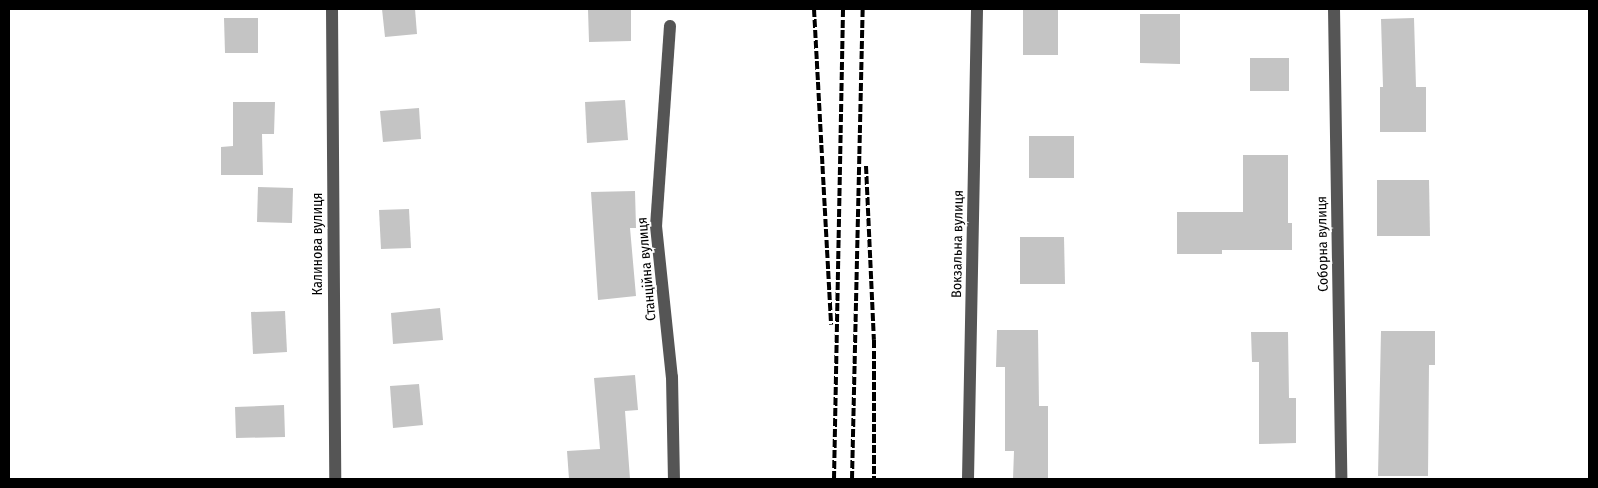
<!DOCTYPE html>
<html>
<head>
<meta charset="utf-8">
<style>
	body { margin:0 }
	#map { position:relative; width:1598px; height:488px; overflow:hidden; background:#fff; font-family:"Fira Sans Condensed",sans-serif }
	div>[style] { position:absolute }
	.building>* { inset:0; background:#c4c4c4 }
	.minor>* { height:12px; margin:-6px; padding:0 6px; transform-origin:6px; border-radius:6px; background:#555 }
	.rail>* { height:4px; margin-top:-2px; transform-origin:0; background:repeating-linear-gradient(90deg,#000 0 8px,transparent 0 10.5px) }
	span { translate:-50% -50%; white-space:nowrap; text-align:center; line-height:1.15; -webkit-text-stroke:4px #fff; paint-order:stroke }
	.street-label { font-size:14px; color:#000 }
	.frame { position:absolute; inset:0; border:10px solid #000; pointer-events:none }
</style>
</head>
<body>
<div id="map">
	<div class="building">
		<div style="clip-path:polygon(382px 9px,415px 9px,417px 34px,385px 37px)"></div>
		<div style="clip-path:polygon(588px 9px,631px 9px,631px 41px,589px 42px)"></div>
		<div style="clip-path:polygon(1023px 9px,1058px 9px,1058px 55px,1023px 55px)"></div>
		<div style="clip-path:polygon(1140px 14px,1180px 14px,1180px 64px,1140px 63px)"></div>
		<div style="clip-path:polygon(224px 18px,258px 18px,258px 53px,225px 53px)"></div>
		<div style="clip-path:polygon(1414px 18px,1416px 87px,1426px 87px,1426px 132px,1380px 132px,1380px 87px,1383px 87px,1381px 19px)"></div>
		<div style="clip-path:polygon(1250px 58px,1289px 58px,1289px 91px,1250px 91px)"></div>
		<div style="clip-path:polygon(625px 100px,628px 140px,587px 143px,585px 102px)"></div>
		<div style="clip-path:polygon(233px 102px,275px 102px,274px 134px,262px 134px,263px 175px,221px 175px,221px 147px,233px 146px)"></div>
		<div style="clip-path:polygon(419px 108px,421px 139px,383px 142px,380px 111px)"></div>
		<div style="clip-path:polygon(1029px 136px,1074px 136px,1074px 178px,1029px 178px)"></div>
		<div style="clip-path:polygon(1243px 155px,1288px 155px,1288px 223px,1292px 223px,1292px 250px,1222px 250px,1222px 254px,1177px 254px,1177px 212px,1243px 212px)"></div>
		<div style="clip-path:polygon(1377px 180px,1429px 180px,1430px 236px,1377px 236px)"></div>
		<div style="clip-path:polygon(258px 187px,293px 188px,292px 223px,257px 222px)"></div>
		<div style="clip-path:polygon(635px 191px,636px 228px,630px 228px,636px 296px,598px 300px,591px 192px)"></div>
		<div style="clip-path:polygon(409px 209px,411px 248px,381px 249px,379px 210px)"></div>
		<div style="clip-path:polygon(1020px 237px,1064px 237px,1065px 284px,1020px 284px)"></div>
		<div style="clip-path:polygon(440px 308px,443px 340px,393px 344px,391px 313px)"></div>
		<div style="clip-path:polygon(285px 311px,287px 352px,253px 354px,251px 312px)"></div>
		<div style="clip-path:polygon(997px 330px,1038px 330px,1039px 406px,1048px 406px,1048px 479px,1013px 479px,1014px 451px,1005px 451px,1005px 367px,996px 367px)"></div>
		<div style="clip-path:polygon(1381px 331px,1435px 331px,1435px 365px,1429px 365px,1428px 476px,1378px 476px)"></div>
		<div style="clip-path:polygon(1251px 332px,1288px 332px,1289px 398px,1296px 398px,1296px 443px,1259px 444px,1259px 362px,1252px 362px)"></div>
		<div style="clip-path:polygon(635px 375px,638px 410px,625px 411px,630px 479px,569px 479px,567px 451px,600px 449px,594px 378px)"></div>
		<div style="clip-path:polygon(419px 384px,423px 425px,393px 428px,390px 386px)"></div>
		<div style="clip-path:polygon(284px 405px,285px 437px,236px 438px,235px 407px)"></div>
	</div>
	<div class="minor">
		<div style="left:332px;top:9px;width:470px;rotate:89.6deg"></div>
		<div style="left:1334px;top:9px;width:470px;rotate:89.1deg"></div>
		<div style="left:670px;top:26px;width:200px;rotate:94deg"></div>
		<div style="left:656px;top:226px;width:152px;rotate:84deg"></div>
		<div style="left:672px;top:377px;width:102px;rotate:88.9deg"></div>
		<div style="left:968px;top:479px;width:470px;rotate:-88.9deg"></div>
	</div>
	<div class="rail">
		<div style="left:814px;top:9px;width:316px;rotate:86.9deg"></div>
		<div style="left:866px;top:166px;width:174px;rotate:87.4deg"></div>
		<div style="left:874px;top:340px;width:139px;rotate:90deg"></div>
		<div style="left:834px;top:479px;width:470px;rotate:-88.9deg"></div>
		<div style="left:852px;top:479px;width:470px;rotate:-88.7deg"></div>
	</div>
	<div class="street-label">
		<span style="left:318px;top:244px;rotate:-90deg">Калинова вулиця</span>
		<span style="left:958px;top:244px;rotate:-89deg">Вокзальна вулиця</span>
		<span style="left:1323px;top:244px;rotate:-91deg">Соборна вулиця</span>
		<span style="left:647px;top:269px;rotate:-95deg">Станційна вулиця</span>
	</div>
	<div class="frame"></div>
</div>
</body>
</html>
